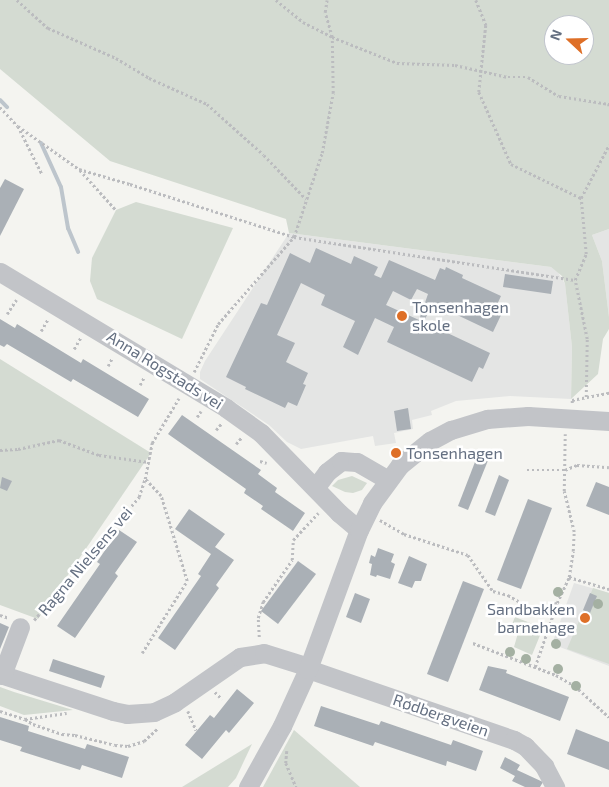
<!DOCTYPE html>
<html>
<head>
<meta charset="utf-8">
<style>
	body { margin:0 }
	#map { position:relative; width:609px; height:787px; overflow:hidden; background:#f4f4f0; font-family:"Exo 2",sans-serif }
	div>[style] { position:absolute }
	.built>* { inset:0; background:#e4e5e4 }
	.green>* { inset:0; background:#d4dbd2 }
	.stream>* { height:4px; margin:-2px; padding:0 2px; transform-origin:2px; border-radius:2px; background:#bdc5cc }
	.building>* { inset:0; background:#aab0b6 }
	.path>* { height:2.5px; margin-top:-1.25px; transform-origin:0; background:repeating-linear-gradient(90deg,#bbbcbf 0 2.5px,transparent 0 5px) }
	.minor>* { height:19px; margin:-9.5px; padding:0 9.5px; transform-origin:9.5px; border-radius:9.5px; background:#c2c4c8 }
	.trees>* { width:10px; height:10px; margin:-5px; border-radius:50%; background:#a4b0a2 }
	.dots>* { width:14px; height:14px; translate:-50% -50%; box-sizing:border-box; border:2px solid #fff; border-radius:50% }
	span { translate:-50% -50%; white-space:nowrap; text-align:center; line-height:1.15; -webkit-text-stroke:5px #fff; paint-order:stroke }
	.poi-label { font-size:16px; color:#646f81 }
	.left { translate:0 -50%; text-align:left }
	.right { translate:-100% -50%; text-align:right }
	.street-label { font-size:16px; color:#646f81 }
	.north { position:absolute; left:544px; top:15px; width:50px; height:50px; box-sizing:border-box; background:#fff; border:1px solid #c1c5cd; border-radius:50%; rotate:291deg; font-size:14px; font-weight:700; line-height:20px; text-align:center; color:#646f81 }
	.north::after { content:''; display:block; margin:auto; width:18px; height:22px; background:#de6f27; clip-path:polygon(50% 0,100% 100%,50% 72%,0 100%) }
</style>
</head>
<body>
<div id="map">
	<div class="built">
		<div style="clip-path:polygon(609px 229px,609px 317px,602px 261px,592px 235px)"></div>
		<div style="clip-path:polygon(289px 233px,551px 267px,558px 272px,565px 284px,572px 347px,571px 399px,510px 396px,456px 401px,431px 411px,432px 415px,412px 420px,413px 429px,394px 433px,396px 443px,375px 446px,373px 436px,301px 449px,287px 442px,269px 425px,200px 379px,200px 372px,205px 361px)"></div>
		<div style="clip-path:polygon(574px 583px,609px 593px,609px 666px,552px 644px)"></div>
	</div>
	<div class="green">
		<div style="clip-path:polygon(evenodd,0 0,609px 0,609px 229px,592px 235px,602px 261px,609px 317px,609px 329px,603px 339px,598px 374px,571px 399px,572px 347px,565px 284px,562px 276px,551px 267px,289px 233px,286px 219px,110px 161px,0 69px,0 0,554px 25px,584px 25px,584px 55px,554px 55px,554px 25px)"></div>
		<div style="clip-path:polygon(136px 202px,233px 228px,182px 339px,97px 299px,90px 281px,92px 258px,116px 210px)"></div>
		<div style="clip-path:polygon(0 359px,151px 453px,38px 619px,0 605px)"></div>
		<div style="clip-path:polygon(352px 476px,367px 483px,362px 490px,353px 493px,345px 492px,332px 486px,338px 480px)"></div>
		<div style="clip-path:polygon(593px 588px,609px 593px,609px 664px,567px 649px)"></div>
		<div style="clip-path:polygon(515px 617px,543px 628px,532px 655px,514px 647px,518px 633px,510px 629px)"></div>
		<div style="clip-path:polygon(0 687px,14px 692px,73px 710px,24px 715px,0 706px)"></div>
		<div style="clip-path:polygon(294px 730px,360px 787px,263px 787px)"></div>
		<div style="clip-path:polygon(252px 744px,236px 778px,228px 787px,182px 787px)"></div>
	</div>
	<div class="stream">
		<div style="left:0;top:100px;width:10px;rotate:45deg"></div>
		<div style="left:41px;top:143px;width:48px;rotate:65.6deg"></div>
		<div style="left:61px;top:187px;width:42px;rotate:80.3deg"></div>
		<div style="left:68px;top:228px;width:26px;rotate:67deg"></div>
	</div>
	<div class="building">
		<div style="clip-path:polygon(5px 179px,24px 189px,0 236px,0 188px)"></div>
		<div style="clip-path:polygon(evenodd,316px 248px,351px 264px,354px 256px,378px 267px,374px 275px,381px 278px,389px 260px,435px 280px,440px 268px,445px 270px,446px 267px,463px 275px,462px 278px,501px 296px,495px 309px,502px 313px,493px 332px,432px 303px,424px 322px,490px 353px,483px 369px,479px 367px,472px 382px,387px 342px,394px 327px,375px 318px,358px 355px,343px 347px,355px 321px,321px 305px,325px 295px,301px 283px,277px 335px,295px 343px,286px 362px,308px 373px,303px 384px,306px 385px,297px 406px,288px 402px,285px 408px,245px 389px,246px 387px,226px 377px,261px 303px,267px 305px,290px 253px,310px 263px,316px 248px,417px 289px,428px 294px,419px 320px,386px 305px,393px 291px,411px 300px,417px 289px)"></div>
		<div style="clip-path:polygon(505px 274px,553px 281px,551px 294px,503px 287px)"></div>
		<div style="clip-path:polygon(0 319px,15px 328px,17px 324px,81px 363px,83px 359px,149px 399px,138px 417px,73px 379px,71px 382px,7px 344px,4px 347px,0 345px)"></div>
		<div style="clip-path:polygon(408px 408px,411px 429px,397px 431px,394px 411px)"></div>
		<div style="clip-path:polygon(182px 415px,261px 470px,258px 474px,277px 488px,275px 492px,305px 513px,293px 531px,261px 509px,263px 506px,244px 493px,246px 489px,168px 434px)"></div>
		<div style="clip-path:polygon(480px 449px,491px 453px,468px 510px,458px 506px)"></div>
		<div style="clip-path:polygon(499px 475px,509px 480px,495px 516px,485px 512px)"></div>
		<div style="clip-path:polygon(2px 477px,12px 481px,7px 491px,0 488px)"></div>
		<div style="clip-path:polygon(596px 482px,609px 487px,609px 515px,586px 506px)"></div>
		<div style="clip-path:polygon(528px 499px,552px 508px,521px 589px,497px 580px)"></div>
		<div style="clip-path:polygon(189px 509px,225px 534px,215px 547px,234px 560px,216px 585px,219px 588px,175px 650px,158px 638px,201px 576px,198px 574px,211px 554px,175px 529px)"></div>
		<div style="clip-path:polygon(119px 530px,137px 542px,115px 573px,118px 576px,75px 638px,57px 626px,100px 564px,97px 562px)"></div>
		<div style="clip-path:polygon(378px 548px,394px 554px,391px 562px,395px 564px,390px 579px,377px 575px,376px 577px,370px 575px,372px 564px,369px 563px,371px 555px,375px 557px)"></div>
		<div style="clip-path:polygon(409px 556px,427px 564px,421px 581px,415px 581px,412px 588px,398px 583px)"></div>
		<div style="clip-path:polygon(298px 561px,316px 574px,278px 624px,261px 611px)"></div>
		<div style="clip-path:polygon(463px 581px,484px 589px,448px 682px,427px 674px)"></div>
		<div style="clip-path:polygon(355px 593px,370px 599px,361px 623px,346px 617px)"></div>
		<div style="clip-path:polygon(590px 593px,597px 596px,590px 613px,583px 610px)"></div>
		<div style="clip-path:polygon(0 623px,9px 627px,0 649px)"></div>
		<div style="clip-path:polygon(53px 659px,105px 676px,101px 688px,49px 671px)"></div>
		<div style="clip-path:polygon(488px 666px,507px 670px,506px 673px,569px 697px,560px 721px,479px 690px)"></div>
		<div style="clip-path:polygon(237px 689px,254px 703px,229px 733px,226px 730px,202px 759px,185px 745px,210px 715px,214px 718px)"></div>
		<div style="clip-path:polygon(321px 706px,379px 725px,381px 721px,451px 745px,453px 740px,483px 751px,476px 771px,447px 761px,446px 766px,375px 742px,373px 746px,314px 726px)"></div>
		<div style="clip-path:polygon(0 717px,29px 726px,28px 731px,85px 749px,87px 744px,129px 757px,122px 778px,82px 765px,80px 770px,20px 751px,22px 747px,0 740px)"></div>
		<div style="clip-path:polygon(576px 729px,609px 742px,609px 770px,567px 754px)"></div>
		<div style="clip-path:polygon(505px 757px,520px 765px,517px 770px,543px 782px,540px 787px,525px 787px,512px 781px,515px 776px,500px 768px)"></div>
	</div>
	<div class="path">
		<div style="left:17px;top:0;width:42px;rotate:42.1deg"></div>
		<div style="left:48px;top:28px;width:74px;rotate:23.8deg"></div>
		<div style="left:116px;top:58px;width:39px;rotate:31deg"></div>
		<div style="left:149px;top:78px;width:64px;rotate:24.1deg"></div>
		<div style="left:207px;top:104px;width:76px;rotate:41.8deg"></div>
		<div style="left:264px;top:155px;width:61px;rotate:46.3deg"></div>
		<div style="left:276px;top:0;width:35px;rotate:39deg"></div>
		<div style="left:303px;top:22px;width:33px;rotate:27deg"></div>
		<div style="left:332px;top:37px;width:70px;rotate:21.8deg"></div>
		<div style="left:397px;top:63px;width:58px;rotate:2deg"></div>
		<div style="left:455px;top:65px;width:54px;rotate:12.8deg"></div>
		<div style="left:508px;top:77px;width:20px"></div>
		<div style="left:528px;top:77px;width:36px;rotate:32deg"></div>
		<div style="left:559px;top:96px;width:51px;rotate:9.1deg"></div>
		<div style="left:609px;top:104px;width:2px;rotate:90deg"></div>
		<div style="left:476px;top:0;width:27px;rotate:68deg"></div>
		<div style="left:486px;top:25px;width:67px;rotate:96deg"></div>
		<div style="left:479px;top:92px;width:79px;rotate:66deg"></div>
		<div style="left:511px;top:164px;width:78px;rotate:25.9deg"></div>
		<div style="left:0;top:107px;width:26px;rotate:47deg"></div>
		<div style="left:18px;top:126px;width:54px;rotate:63.4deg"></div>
		<div style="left:18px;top:126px;width:75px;rotate:35.2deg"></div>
		<div style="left:79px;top:169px;width:53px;rotate:16.4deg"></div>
		<div style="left:130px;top:184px;width:172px;rotate:17.9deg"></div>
		<div style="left:294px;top:237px;width:89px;rotate:-71.6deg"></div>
		<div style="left:322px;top:153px;width:61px;rotate:-79.6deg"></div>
		<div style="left:333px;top:93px;width:56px;rotate:-91deg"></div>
		<div style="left:332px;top:37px;width:26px;rotate:-106deg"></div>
		<div style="left:325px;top:12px;width:12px;rotate:-81deg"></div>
		<div style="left:80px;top:170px;width:54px;rotate:48deg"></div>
		<div style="left:7px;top:314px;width:17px;rotate:-57deg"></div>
		<div style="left:41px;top:331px;width:14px;rotate:-60deg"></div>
		<div style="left:74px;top:349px;width:14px;rotate:-60deg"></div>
		<div style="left:108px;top:366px;width:9px;rotate:-63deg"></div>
		<div style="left:194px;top:372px;width:54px;rotate:-63.4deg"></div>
		<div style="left:218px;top:324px;width:116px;rotate:-48.9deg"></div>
		<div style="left:294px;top:237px;width:284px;rotate:8.7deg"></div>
		<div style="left:140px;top:385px;width:9px;rotate:-63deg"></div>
		<div style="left:586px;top:397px;width:58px;rotate:-89deg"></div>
		<div style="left:587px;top:339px;width:60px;rotate:-101.5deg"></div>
		<div style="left:575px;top:280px;width:28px;rotate:-67deg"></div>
		<div style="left:586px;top:254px;width:56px;rotate:-95.1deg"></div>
		<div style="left:581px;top:198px;width:60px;rotate:-62.2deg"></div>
		<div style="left:572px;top:403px;width:3px;rotate:-90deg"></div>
		<div style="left:572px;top:400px;width:38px;rotate:-11deg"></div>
		<div style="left:197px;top:417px;width:7px;rotate:-56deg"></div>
		<div style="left:216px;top:430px;width:8px;rotate:-50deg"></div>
		<div style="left:236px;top:444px;width:8px;rotate:-50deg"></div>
		<div style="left:0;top:450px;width:18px;rotate:-3deg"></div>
		<div style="left:18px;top:449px;width:42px;rotate:-12.4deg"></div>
		<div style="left:59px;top:440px;width:43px;rotate:20.6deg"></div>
		<div style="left:99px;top:455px;width:50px;rotate:8deg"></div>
		<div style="left:260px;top:461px;width:7px;rotate:16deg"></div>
		<div style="left:527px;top:470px;width:38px"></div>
		<div style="left:565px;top:470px;width:13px;rotate:-23deg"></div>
		<div style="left:577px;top:465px;width:32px;rotate:4deg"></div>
		<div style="left:380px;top:520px;width:28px;rotate:30deg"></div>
		<div style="left:404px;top:534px;width:67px;rotate:18.2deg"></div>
		<div style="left:468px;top:555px;width:44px;rotate:55.2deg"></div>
		<div style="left:493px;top:591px;width:16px;rotate:15deg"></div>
		<div style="left:508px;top:595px;width:22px;rotate:30deg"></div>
		<div style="left:527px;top:606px;width:12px;rotate:9deg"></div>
		<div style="left:539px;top:608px;width:19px;rotate:-16deg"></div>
		<div style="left:569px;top:577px;width:42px;rotate:16.7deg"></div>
		<div style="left:0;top:615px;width:9px;rotate:18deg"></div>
		<div style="left:34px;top:620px;width:162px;rotate:-49.5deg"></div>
		<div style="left:139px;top:497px;width:19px;rotate:-72deg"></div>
		<div style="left:145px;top:479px;width:37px;rotate:-79deg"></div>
		<div style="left:152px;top:443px;width:52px;rotate:-59deg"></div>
		<div style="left:259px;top:637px;width:19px;rotate:-93deg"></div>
		<div style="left:258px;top:618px;width:17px;rotate:-73deg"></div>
		<div style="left:263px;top:602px;width:51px;rotate:-55.4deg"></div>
		<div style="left:292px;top:560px;width:20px;rotate:-87deg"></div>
		<div style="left:293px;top:540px;width:37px;rotate:-47deg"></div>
		<div style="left:473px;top:643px;width:89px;rotate:21.1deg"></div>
		<div style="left:556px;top:675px;width:22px;rotate:30deg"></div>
		<div style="left:575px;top:686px;width:46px;rotate:42.4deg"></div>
		<div style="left:142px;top:653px;width:85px;rotate:-58deg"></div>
		<div style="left:187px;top:581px;width:89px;rotate:-107deg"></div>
		<div style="left:161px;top:496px;width:23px;rotate:-133deg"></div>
		<div style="left:535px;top:667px;width:68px;rotate:-71deg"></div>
		<div style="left:557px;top:603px;width:29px;rotate:-65deg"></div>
		<div style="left:569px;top:577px;width:26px;rotate:-81deg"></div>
		<div style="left:573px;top:551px;width:19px;rotate:-87deg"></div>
		<div style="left:574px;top:532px;width:42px;rotate:-103.7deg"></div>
		<div style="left:564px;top:491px;width:57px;rotate:-89deg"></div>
		<div style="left:215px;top:692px;width:10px;rotate:45deg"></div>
		<div style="left:0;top:711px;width:26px;rotate:18deg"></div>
		<div style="left:25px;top:719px;width:42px;rotate:-8.1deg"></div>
		<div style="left:188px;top:711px;width:21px;rotate:67deg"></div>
		<div style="left:25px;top:719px;width:9px;rotate:32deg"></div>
		<div style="left:33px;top:724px;width:31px;rotate:19deg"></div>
		<div style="left:62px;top:734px;width:13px;rotate:4deg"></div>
		<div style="left:75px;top:735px;width:41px;rotate:14deg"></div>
		<div style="left:115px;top:745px;width:13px;rotate:4deg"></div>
		<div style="left:128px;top:746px;width:17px;rotate:-17deg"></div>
		<div style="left:144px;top:741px;width:19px;rotate:-43deg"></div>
		<div style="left:287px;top:751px;width:12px;rotate:95deg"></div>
		<div style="left:286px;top:763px;width:26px;rotate:67deg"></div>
	</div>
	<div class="minor">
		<div style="left:0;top:272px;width:264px;rotate:31deg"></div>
		<div style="left:226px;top:408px;width:43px;rotate:35.5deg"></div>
		<div style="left:261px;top:433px;width:112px;rotate:45.7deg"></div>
		<div style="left:339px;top:513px;width:26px;rotate:40deg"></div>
		<div style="left:315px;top:488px;width:20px;rotate:-53deg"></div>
		<div style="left:327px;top:472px;width:18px;rotate:-38deg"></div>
		<div style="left:341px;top:461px;width:16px;rotate:4deg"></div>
		<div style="left:357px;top:462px;width:36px;rotate:30deg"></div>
		<div style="left:308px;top:669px;width:218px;rotate:19deg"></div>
		<div style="left:514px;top:740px;width:13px;rotate:29deg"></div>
		<div style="left:525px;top:746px;width:28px;rotate:46deg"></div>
		<div style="left:544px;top:766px;width:24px;rotate:62deg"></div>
		<div style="left:0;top:674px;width:119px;rotate:18.1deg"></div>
		<div style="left:113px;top:711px;width:14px;rotate:12deg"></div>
		<div style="left:127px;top:714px;width:27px;rotate:-4deg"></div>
		<div style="left:154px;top:712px;width:23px;rotate:-25deg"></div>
		<div style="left:175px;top:702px;width:79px;rotate:-34.7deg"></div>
		<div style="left:240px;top:657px;width:24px;rotate:-9deg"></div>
		<div style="left:264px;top:653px;width:47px;rotate:17.3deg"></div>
		<div style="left:2px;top:675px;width:51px;rotate:-69.4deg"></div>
		<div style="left:248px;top:787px;width:70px;rotate:-60.9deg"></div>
		<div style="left:282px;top:726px;width:63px;rotate:-65.5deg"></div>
		<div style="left:308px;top:669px;width:148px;rotate:-69.9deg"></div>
		<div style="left:359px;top:530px;width:30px;rotate:-64deg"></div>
		<div style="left:372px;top:503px;width:47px;rotate:-53.6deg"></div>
		<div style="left:400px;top:465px;width:38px;rotate:-39deg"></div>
		<div style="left:430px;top:441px;width:24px;rotate:-28deg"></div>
		<div style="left:451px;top:430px;width:38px;rotate:-17deg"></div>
		<div style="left:487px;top:419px;width:41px;rotate:-4.2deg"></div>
		<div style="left:528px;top:416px;width:81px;rotate:3.5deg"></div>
	</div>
	<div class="trees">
		<div style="left:558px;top:592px"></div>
		<div style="left:598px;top:604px"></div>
		<div style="left:556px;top:644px"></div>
		<div style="left:510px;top:652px"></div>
		<div style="left:526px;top:659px"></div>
		<div style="left:558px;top:669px"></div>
		<div style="left:576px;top:686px"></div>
	</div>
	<div class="dots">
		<div style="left:402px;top:316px;background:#de6f27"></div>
		<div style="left:396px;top:453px;background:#de6f27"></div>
		<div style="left:585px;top:618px;background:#de6f27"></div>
	</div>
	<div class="poi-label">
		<span class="left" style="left:412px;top:316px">Tonsenhagen<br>skole</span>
		<span class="left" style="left:406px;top:453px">Tonsenhagen</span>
		<span class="right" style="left:575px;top:618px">Sandbakken<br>barnehage</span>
	</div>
	<div class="street-label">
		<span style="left:165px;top:370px;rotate:32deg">Anna Rogstads vei</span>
		<span style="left:85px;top:561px;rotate:-50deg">Ragna Nielsens vei</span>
		<span style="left:441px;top:715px;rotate:19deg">Rødbergveien</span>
	</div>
	<div class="north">N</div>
</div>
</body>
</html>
